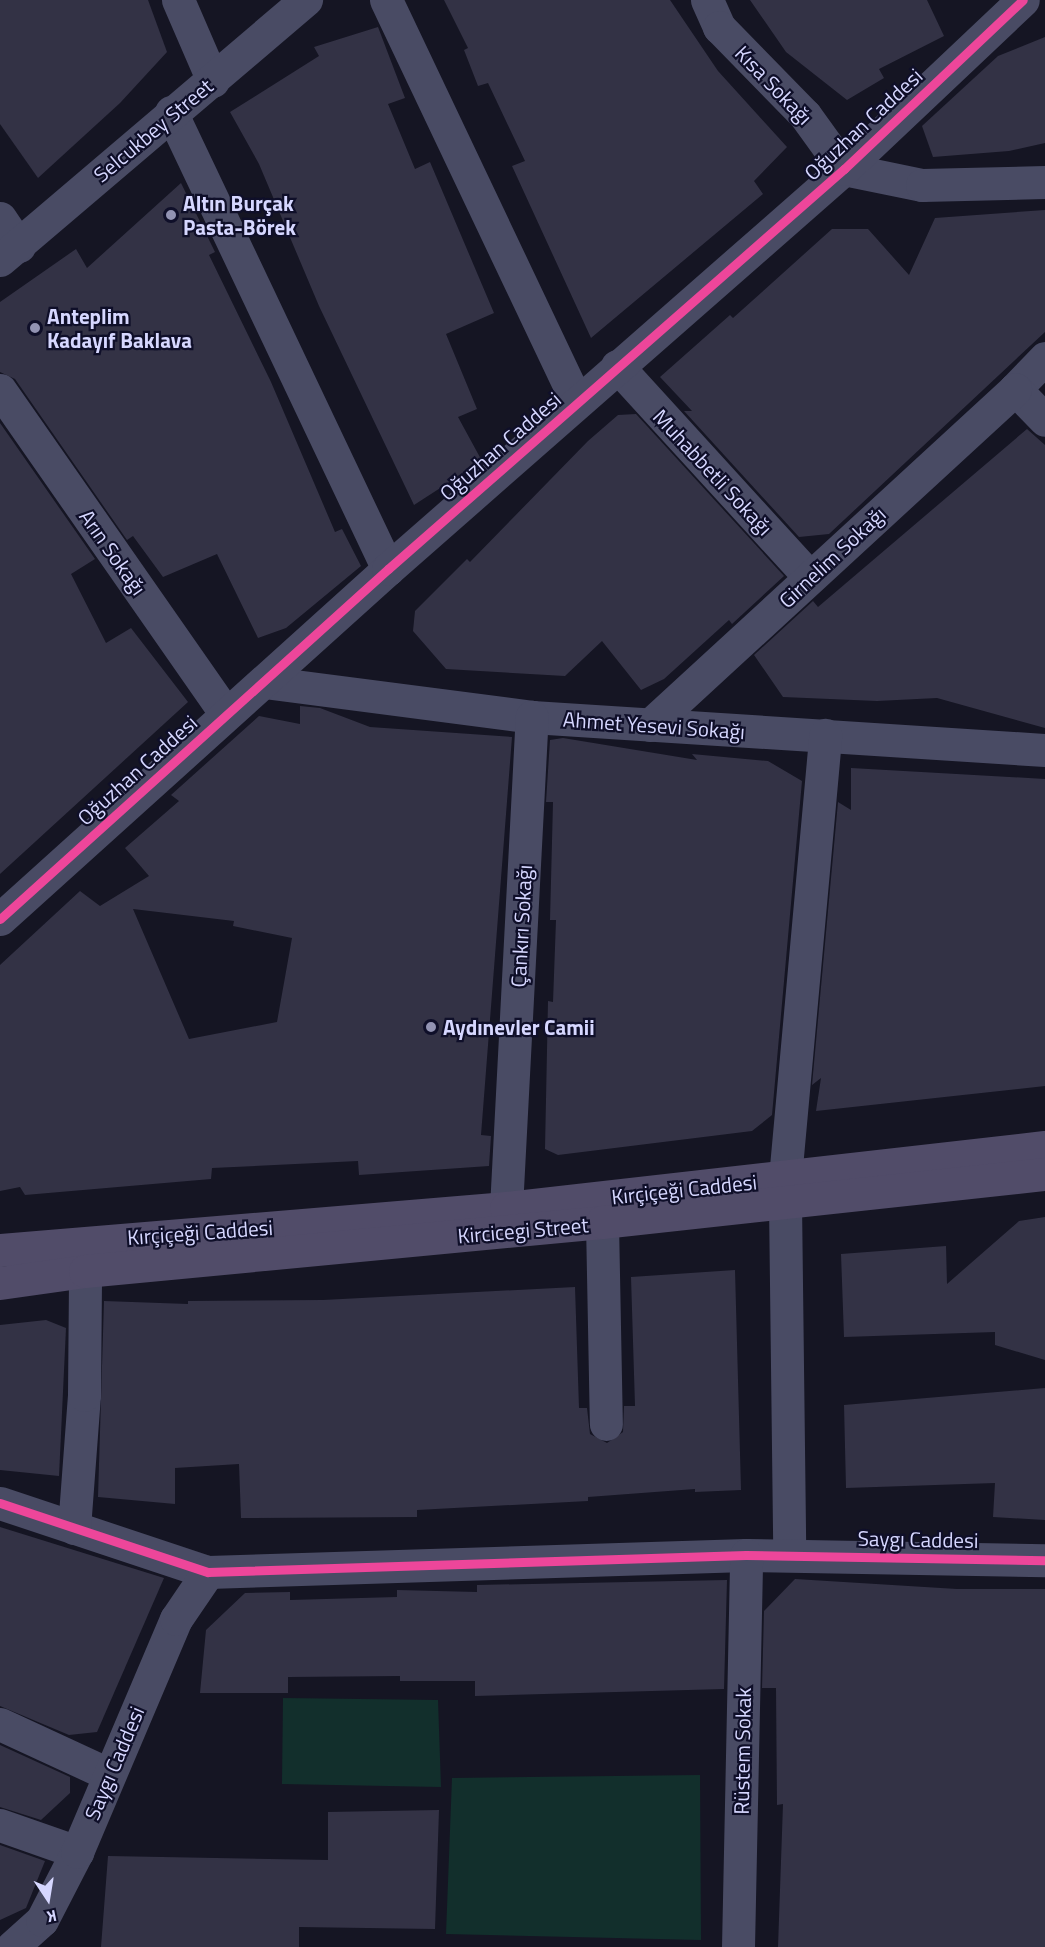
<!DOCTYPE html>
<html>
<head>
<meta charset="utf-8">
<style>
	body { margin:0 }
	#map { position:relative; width:1045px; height:1947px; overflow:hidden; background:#151523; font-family:"Titillium Web",sans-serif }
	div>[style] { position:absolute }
	.green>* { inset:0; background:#122f2c }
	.building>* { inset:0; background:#333245 }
	.minor>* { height:33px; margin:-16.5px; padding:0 16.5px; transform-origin:16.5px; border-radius:16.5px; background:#494b64 }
	.major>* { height:33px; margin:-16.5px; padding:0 16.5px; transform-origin:16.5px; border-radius:16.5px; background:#514c69 }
	.cycleway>* { height:9px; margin:-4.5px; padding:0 4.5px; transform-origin:4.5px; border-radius:4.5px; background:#ed469a }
	.dots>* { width:16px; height:16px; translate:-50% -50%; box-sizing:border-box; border:3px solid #0f0f29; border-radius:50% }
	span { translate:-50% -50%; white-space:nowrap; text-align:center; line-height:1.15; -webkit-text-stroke:4.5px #0f0f29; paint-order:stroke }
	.street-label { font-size:21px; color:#d6d7ff }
	.poi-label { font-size:21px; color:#d6d7ff; font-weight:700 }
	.left { translate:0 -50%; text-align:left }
	.north { position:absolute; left:18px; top:1869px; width:60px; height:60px; -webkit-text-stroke:4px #0f0f29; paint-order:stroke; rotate:168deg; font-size:16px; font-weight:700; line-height:24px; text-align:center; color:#d6d7ff }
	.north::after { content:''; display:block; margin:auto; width:21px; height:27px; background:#d6d7ff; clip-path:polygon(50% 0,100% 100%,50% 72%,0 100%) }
</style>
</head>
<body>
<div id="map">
	<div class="green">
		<div style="clip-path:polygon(283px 1698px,438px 1700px,441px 1787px,282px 1784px)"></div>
		<div style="clip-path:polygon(700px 1775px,701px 1940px,446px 1934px,452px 1778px)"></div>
	</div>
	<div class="building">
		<div style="clip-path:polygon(0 0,148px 0,167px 52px,120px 103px,38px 178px,0 124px)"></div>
		<div style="clip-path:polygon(444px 0,670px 0,718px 71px,787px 147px,754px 181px,763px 194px,591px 338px,512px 166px,525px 161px,488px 83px,478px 86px,464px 50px,468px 48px)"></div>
		<div style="clip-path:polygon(750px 0,927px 0,944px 36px,879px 69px,884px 78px,847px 100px,786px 52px)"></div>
		<div style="clip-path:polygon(378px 27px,405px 98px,388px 104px,415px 169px,430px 162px,494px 313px,446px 334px,477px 409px,458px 417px,482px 461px,414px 505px,319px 306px,259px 164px,230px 112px,319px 56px,314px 47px)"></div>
		<div style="clip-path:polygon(1045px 37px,1045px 143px,1009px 151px,933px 157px,922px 126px,998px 56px)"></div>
		<div style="clip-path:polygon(181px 183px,215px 252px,209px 255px,271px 382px,335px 532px,342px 529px,361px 566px,286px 628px,258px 638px,217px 554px,163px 577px,133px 536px,127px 540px,15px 379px,0 372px,0 302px,76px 249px,87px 268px)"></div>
		<div style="clip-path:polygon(1045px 210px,1045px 332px,829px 534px,799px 537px,684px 411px,692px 411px,660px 377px,730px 315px,733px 318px,832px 229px,868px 229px,909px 275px,935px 218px)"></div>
		<div style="clip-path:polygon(636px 414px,784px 576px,732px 624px,729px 620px,664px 679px,641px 690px,602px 641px,565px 676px,446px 669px,413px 631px,415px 611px,467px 559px,470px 562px,588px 441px,618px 415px)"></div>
		<div style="clip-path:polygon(0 423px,95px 559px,71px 574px,106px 643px,131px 628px,188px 702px,0 874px)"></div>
		<div style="clip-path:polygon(1027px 429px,1045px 445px,1045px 728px,937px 698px,877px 701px,783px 697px,754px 655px,813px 601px,818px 607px)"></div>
		<div style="clip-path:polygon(evenodd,300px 706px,320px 708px,370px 727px,512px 737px,481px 1135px,491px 1136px,489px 1166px,359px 1175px,358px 1161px,212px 1168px,211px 1179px,25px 1195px,20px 1187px,0 1191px,0 965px,80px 891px,100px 906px,149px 876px,125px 848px,179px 801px,171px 795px,259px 716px,300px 724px,300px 706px,133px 909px,234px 921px,233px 926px,292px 938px,277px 1022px,189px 1039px,133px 909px)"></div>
		<div style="clip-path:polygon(563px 738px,697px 760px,692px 754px,768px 761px,802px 781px,772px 1115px,752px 1131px,558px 1155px,545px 1149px,548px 1001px,553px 1002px,556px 920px,550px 920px,553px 802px,546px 802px,550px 740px)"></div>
		<div style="clip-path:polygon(851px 768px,1045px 779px,1045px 1086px,816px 1111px,821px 1078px,812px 1085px,838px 802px,851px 810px)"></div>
		<div style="clip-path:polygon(1045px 1217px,1045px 1360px,995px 1345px,995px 1332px,844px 1337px,841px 1254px,946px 1246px,947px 1284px,1019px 1221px)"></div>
		<div style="clip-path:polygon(735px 1270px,741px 1490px,695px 1492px,695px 1489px,588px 1497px,588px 1501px,417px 1510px,417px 1517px,241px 1518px,239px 1464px,175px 1468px,175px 1504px,98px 1497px,104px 1301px,188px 1304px,188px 1301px,323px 1300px,575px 1287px,579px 1408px,587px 1408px,590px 1434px,607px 1443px,623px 1432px,624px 1406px,635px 1406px,631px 1277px)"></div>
		<div style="clip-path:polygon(46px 1320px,66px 1328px,59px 1476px,0 1470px,0 1325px)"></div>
		<div style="clip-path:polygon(1045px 1388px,1045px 1520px,993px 1517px,995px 1483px,846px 1488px,844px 1405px)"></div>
		<div style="clip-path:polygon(0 1527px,164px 1578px,97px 1732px,69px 1735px,0 1706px)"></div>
		<div style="clip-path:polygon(795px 1579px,957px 1589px,1045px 1589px,1045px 1947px,778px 1947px,783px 1804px,777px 1805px,776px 1688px,762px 1688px,764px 1611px)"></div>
		<div style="clip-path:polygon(727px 1580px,724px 1689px,475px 1696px,475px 1681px,400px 1681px,400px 1676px,288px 1677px,288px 1693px,200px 1693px,206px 1630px,245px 1593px,290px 1592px,290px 1600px,397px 1597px,397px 1590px,477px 1592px,477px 1585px)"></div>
		<div style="clip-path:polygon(0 1745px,70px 1777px,70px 1793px,41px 1820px,0 1807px)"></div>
		<div style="clip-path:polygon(439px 1810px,435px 1929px,299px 1927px,299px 1947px,101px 1947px,108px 1856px,328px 1860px,328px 1812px)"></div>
		<div style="clip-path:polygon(0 1845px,45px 1861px,26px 1908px,0 1920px)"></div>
	</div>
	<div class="minor">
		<div style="left:178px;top:0;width:88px;rotate:66.6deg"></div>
		<div style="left:386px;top:0;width:445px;rotate:64.6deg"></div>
		<div style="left:707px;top:0;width:30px;rotate:66deg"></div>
		<div style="left:719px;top:27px;width:123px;rotate:45.7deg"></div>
		<div style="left:805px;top:115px;width:67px;rotate:54.2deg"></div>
		<div style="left:844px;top:169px;width:80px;rotate:11.6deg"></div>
		<div style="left:922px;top:185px;width:123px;rotate:-1.4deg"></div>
		<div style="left:171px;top:112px;width:506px;rotate:64.6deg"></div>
		<div style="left:0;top:218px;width:34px;rotate:56deg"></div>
		<div style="left:0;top:260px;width:402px;rotate:-40.4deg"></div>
		<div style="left:1045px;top:358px;width:43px;rotate:134.1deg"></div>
		<div style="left:1015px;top:389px;width:43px;rotate:45.9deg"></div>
		<div style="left:617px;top:366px;width:286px;rotate:47.6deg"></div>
		<div style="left:0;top:390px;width:395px;rotate:55.1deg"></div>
		<div style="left:264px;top:682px;width:270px;rotate:7.4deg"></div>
		<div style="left:532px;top:717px;width:514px;rotate:3.68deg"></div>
		<div style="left:650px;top:725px;width:496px;rotate:-42.6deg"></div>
		<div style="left:0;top:919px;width:523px;rotate:-42.05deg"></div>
		<div style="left:388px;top:569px;width:607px;rotate:-41.26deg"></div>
		<div style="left:844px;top:169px;width:246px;rotate:-43.4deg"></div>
		<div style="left:785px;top:1178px;width:445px;rotate:-84.8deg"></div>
		<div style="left:785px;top:1202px;width:352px;rotate:89.3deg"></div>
		<div style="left:506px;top:1208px;width:492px;rotate:-87deg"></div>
		<div style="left:602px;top:1222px;width:202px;rotate:88.9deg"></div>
		<div style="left:0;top:1503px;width:219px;rotate:18.4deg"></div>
		<div style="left:208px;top:1572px;width:538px;rotate:-1.81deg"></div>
		<div style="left:746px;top:1555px;width:299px;rotate:1deg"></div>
		<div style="left:74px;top:1528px;width:133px;rotate:-85.7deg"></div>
		<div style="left:84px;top:1395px;width:124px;rotate:-89.5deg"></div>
		<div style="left:0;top:1724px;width:119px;rotate:24.8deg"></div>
		<div style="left:0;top:1825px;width:82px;rotate:19.3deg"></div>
		<div style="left:12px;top:1947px;width:40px;rotate:-42deg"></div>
		<div style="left:42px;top:1920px;width:76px;rotate:-62.8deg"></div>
		<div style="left:77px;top:1852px;width:253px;rotate:-67deg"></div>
		<div style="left:176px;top:1619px;width:57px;rotate:-55.8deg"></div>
		<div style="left:738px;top:1947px;width:392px;rotate:-88.8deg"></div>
	</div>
	<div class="major">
		<div style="left:0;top:1250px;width:508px;rotate:-4.74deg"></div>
		<div style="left:506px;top:1208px;width:542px;rotate:-6.46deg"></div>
		<div style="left:0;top:1283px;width:86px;rotate:-8deg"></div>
		<div style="left:85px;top:1271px;width:519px;rotate:-5.41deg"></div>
		<div style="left:602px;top:1222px;width:446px;rotate:-6.2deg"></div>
	</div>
	<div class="cycleway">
		<div style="left:0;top:919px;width:523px;rotate:-42.05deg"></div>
		<div style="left:388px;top:569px;width:607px;rotate:-41.26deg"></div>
		<div style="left:844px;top:169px;width:246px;rotate:-43.4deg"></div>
		<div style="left:0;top:1503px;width:219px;rotate:18.4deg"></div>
		<div style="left:208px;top:1572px;width:538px;rotate:-1.81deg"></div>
		<div style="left:746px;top:1555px;width:299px;rotate:1deg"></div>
	</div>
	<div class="dots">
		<div style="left:171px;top:215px;background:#9293b2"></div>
		<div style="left:35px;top:328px;background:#9293b2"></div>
		<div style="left:431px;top:1027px;background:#9293b2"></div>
	</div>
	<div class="street-label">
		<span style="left:774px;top:85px;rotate:46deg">Kısa Sokağı</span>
		<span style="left:863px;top:124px;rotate:-43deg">Oğuzhan Caddesi</span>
		<span style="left:153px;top:130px;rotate:-40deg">Selcukbey Street</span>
		<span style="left:500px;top:446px;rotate:-41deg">Oğuzhan Caddesi</span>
		<span style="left:713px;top:472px;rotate:47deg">Muhabbetli Sokağı</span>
		<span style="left:113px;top:552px;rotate:55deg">Arın Sokağı</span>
		<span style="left:832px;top:557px;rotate:-43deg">Girnelim Sokağı</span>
		<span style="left:654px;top:725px;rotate:4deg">Ahmet Yesevi Sokağı</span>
		<span style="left:137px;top:770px;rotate:-42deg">Oğuzhan Caddesi</span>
		<span style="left:521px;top:926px;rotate:-87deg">Çankırı Sokağı</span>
		<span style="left:684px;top:1189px;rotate:-6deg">Kırçiçeği Caddesi</span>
		<span style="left:523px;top:1230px;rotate:-5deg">Kircicegi Street</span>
		<span style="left:200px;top:1232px;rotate:-4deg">Kırçiçeği Caddesi</span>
		<span style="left:918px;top:1539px;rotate:1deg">Saygı Caddesi</span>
		<span style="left:742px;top:1751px;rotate:-89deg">Rüstem Sokak</span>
		<span style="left:114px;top:1763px;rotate:-67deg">Saygı Caddesi</span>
	</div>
	<div class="poi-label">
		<span class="left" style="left:183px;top:215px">Altın Burçak<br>Pasta-Börek</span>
		<span class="left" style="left:47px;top:328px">Anteplim<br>Kadayıf Baklava</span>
		<span class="left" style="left:443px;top:1027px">Aydınevler Camii</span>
	</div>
	<div class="north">K</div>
</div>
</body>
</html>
